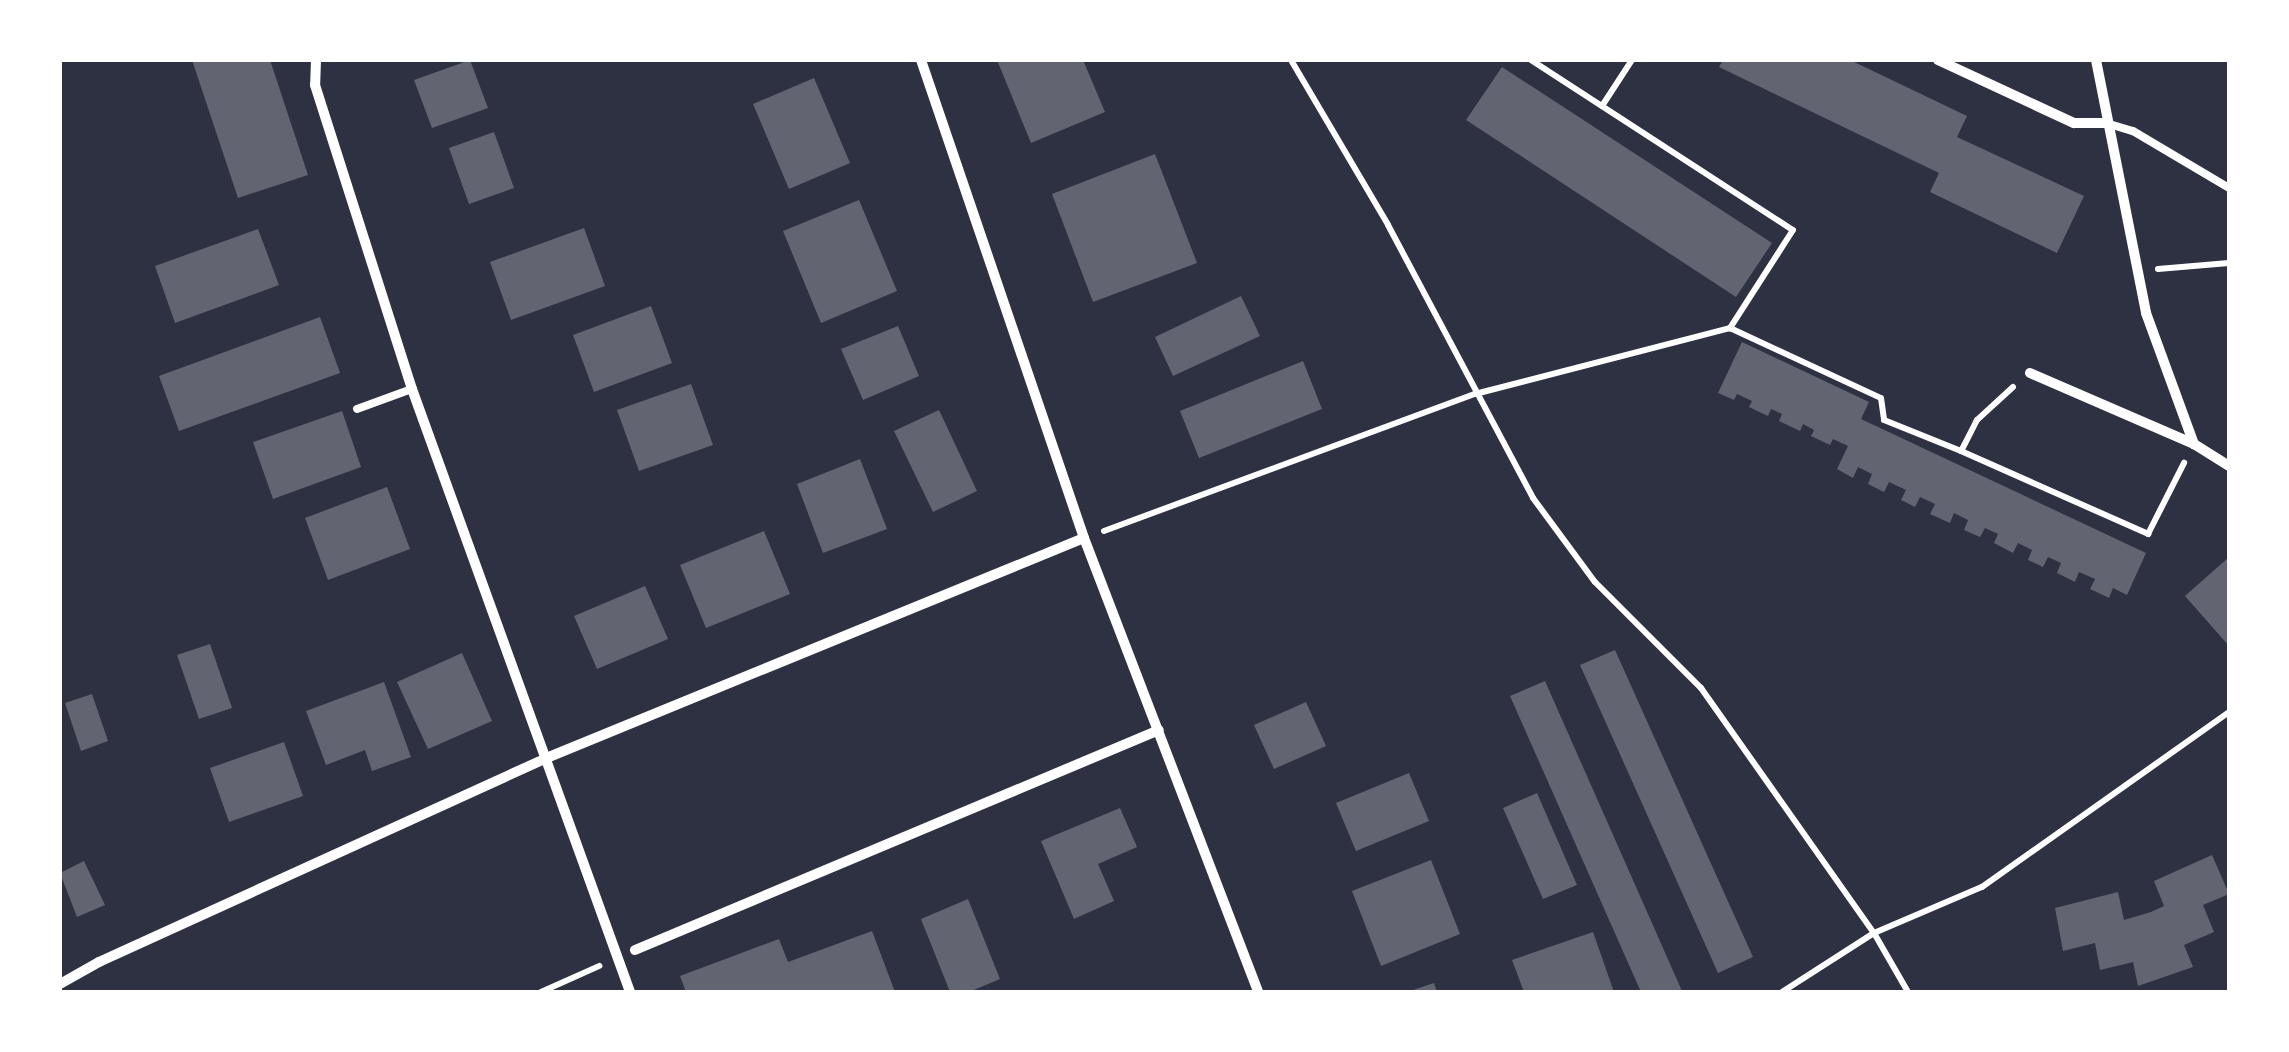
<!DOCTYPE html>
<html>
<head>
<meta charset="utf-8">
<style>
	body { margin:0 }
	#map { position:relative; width:2289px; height:1052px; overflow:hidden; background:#2d3142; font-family:Ubuntu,sans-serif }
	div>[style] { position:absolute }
	.building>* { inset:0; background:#626471 }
	.path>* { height:6px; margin:-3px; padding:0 3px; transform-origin:3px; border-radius:3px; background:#fff }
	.service>* { height:8px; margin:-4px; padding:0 4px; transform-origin:4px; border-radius:4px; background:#fff }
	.minor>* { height:10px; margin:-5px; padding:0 5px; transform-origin:5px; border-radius:5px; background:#fff }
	span { translate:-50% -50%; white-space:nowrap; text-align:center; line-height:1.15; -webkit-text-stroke:8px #fff; paint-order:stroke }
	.frame { position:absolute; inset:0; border:62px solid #fff; pointer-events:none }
</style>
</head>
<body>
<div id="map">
	<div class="building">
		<div style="clip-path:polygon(192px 60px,270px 60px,308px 175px,238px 198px)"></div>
		<div style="clip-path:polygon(470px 60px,488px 108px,432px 128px,414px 80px)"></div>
		<div style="clip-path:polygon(997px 60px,1083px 60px,1105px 112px,1031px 143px)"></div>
		<div style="clip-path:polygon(1723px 60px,1850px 60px,1967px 116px,1957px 137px,2084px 196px,2057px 253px,1930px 192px,1939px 173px,1719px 67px)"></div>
		<div style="clip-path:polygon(1502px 67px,1772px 243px,1736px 297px,1466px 120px)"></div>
		<div style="clip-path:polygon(814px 78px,850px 163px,789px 189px,753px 104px)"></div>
		<div style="clip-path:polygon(494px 132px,514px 188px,469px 204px,449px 148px)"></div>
		<div style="clip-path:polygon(1155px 154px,1197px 263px,1093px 302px,1052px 194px)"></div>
		<div style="clip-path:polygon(859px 200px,897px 291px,821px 323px,783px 231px)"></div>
		<div style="clip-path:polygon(584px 228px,605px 286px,511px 320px,490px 262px)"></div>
		<div style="clip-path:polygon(258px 229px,279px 285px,175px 323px,155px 266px)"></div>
		<div style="clip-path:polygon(1241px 296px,1260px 336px,1173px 376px,1155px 337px)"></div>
		<div style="clip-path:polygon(651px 306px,672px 363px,594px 392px,573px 335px)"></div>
		<div style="clip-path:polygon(320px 317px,340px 373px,179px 431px,159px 376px)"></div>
		<div style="clip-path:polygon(898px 326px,919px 376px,863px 400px,841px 349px)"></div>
		<div style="clip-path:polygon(1742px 342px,1869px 402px,1861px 419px,2146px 553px,2127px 595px,2113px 588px,2109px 598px,2090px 589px,2095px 579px,2079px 572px,2075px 582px,2057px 573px,2061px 563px,2048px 557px,2043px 567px,2028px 560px,2032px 550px,2018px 543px,2013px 553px,1994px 543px,1998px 534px,1985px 528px,1980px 537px,1964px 530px,1968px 520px,1954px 513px,1950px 523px,1930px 514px,1935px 504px,1920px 497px,1915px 507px,1901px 500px,1906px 490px,1889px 482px,1884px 492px,1868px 484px,1872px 474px,1858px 467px,1853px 478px,1837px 469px,1848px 446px,1833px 439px,1830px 445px,1811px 436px,1814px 430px,1803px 424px,1800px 431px,1779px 421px,1782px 414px,1771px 409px,1768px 416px,1749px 407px,1752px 401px,1737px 394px,1734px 400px,1718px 393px)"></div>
		<div style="clip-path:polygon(1303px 361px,1322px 409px,1199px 458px,1180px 411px)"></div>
		<div style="clip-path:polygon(691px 384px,713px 445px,639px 471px,617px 410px)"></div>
		<div style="clip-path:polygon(939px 410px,977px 491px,933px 512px,894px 431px)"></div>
		<div style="clip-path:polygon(342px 411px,361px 467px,273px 499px,253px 442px)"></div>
		<div style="clip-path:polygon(860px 459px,887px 529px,823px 553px,797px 484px)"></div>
		<div style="clip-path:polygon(387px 487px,410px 549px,328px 580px,305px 518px)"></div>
		<div style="clip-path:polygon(764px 531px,790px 594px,706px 628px,680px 565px)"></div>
		<div style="clip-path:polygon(2229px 557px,2229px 646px,2185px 596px)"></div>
		<div style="clip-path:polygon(645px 586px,668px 639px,597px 669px,574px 616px)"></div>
		<div style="clip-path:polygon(210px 644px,232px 708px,199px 719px,177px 655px)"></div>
		<div style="clip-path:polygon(1615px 650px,1753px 957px,1718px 973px,1580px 665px)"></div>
		<div style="clip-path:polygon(462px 653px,492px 721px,428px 749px,397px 682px)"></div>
		<div style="clip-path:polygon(1545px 681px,1682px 991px,1641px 992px,1510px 696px)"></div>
		<div style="clip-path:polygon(384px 682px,411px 757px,372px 771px,365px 750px,326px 765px,306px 711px)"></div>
		<div style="clip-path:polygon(92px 694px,108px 741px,81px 751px,65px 703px)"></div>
		<div style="clip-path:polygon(1306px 702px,1326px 746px,1274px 769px,1254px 725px)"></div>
		<div style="clip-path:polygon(284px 742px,303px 796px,229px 822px,210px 768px)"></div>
		<div style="clip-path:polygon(1409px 773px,1429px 821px,1356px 851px,1336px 803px)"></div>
		<div style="clip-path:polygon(1537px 793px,1577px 885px,1543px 899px,1503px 808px)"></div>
		<div style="clip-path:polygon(1120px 808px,1137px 847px,1098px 864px,1114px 901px,1074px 919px,1041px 841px)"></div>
		<div style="clip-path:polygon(2212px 855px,2229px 894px,2203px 905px,2214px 932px,2184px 945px,2193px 967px,2138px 986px,2133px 962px,2100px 970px,2095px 943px,2063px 951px,2055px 908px,2118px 892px,2124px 920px,2151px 912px,2164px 906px,2154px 881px)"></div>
		<div style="clip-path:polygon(1431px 860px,1460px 934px,1381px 966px,1352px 891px)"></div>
		<div style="clip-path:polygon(84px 861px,105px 905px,77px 917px,60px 873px)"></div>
		<div style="clip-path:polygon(968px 899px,1000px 979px,969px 992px,950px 992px,921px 919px)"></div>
		<div style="clip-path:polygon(872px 931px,895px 992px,686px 992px,680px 976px,779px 939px,788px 962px)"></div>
		<div style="clip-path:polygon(1593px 932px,1614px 992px,1524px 992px,1512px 960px)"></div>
		<div style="clip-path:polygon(1434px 983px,1437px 992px,1410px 992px,1410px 991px)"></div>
	</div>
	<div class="path">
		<div style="left:1291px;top:60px;width:191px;rotate:59.5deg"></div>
		<div style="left:1388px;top:225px;width:309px;rotate:62deg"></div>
		<div style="left:1533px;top:498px;width:104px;rotate:53.6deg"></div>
		<div style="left:1595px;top:582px;width:150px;rotate:45deg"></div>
		<div style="left:1701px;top:688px;width:300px;rotate:54.8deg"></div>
		<div style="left:1874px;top:933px;width:68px;rotate:60deg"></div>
		<div style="left:1531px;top:60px;width:312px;rotate:33deg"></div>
		<div style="left:1793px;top:230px;width:117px;rotate:122.7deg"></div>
		<div style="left:1602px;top:106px;width:55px;rotate:-56.9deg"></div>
		<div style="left:2158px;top:269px;width:71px;rotate:-4.8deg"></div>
		<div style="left:2013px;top:387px;width:49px;rotate:137.5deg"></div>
		<div style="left:1977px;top:420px;width:35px;rotate:117deg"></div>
		<div style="left:1961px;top:451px;width:205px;rotate:23.9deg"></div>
		<div style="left:2148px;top:534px;width:80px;rotate:-63.1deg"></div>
		<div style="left:1104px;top:531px;width:395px;rotate:-20.3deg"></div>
		<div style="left:1475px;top:394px;width:263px;rotate:-14.5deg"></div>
		<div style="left:1730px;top:328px;width:166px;rotate:24.9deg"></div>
		<div style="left:1881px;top:398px;width:22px;rotate:82deg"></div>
		<div style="left:1884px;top:420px;width:83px;rotate:21.9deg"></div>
		<div style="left:541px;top:992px;width:64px;rotate:-24.1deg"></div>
		<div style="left:1782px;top:992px;width:109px;rotate:-32.7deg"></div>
		<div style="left:1874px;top:933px;width:117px;rotate:-23.1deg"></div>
		<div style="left:1982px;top:887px;width:303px;rotate:-35.3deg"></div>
	</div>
	<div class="service">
		<div style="left:2106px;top:123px;width:28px;rotate:17deg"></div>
		<div style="left:2133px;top:131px;width:112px;rotate:30.7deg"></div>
		<div style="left:357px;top:409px;width:59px;rotate:-20deg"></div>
	</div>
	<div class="minor">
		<div style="left:316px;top:60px;width:25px;rotate:92deg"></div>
		<div style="left:315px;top:85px;width:319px;rotate:72.3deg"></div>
		<div style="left:412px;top:389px;width:641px;rotate:70.12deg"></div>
		<div style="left:921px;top:60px;width:505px;rotate:71.17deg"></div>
		<div style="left:1084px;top:538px;width:486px;rotate:69deg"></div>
		<div style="left:1938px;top:60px;width:150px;rotate:24.9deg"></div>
		<div style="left:2074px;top:123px;width:32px"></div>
		<div style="left:2096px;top:60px;width:258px;rotate:78.8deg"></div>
		<div style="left:2146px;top:313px;width:140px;rotate:69.9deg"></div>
		<div style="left:2194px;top:444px;width:41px;rotate:32.2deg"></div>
		<div style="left:2030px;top:373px;width:179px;rotate:23.4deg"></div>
		<div style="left:635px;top:950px;width:568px;rotate:-22.77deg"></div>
		<div style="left:60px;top:984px;width:45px;rotate:-29.4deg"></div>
		<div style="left:99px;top:962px;width:489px;rotate:-24.5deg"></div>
		<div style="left:544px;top:759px;width:583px;rotate:-22.26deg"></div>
	</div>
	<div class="frame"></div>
</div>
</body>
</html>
